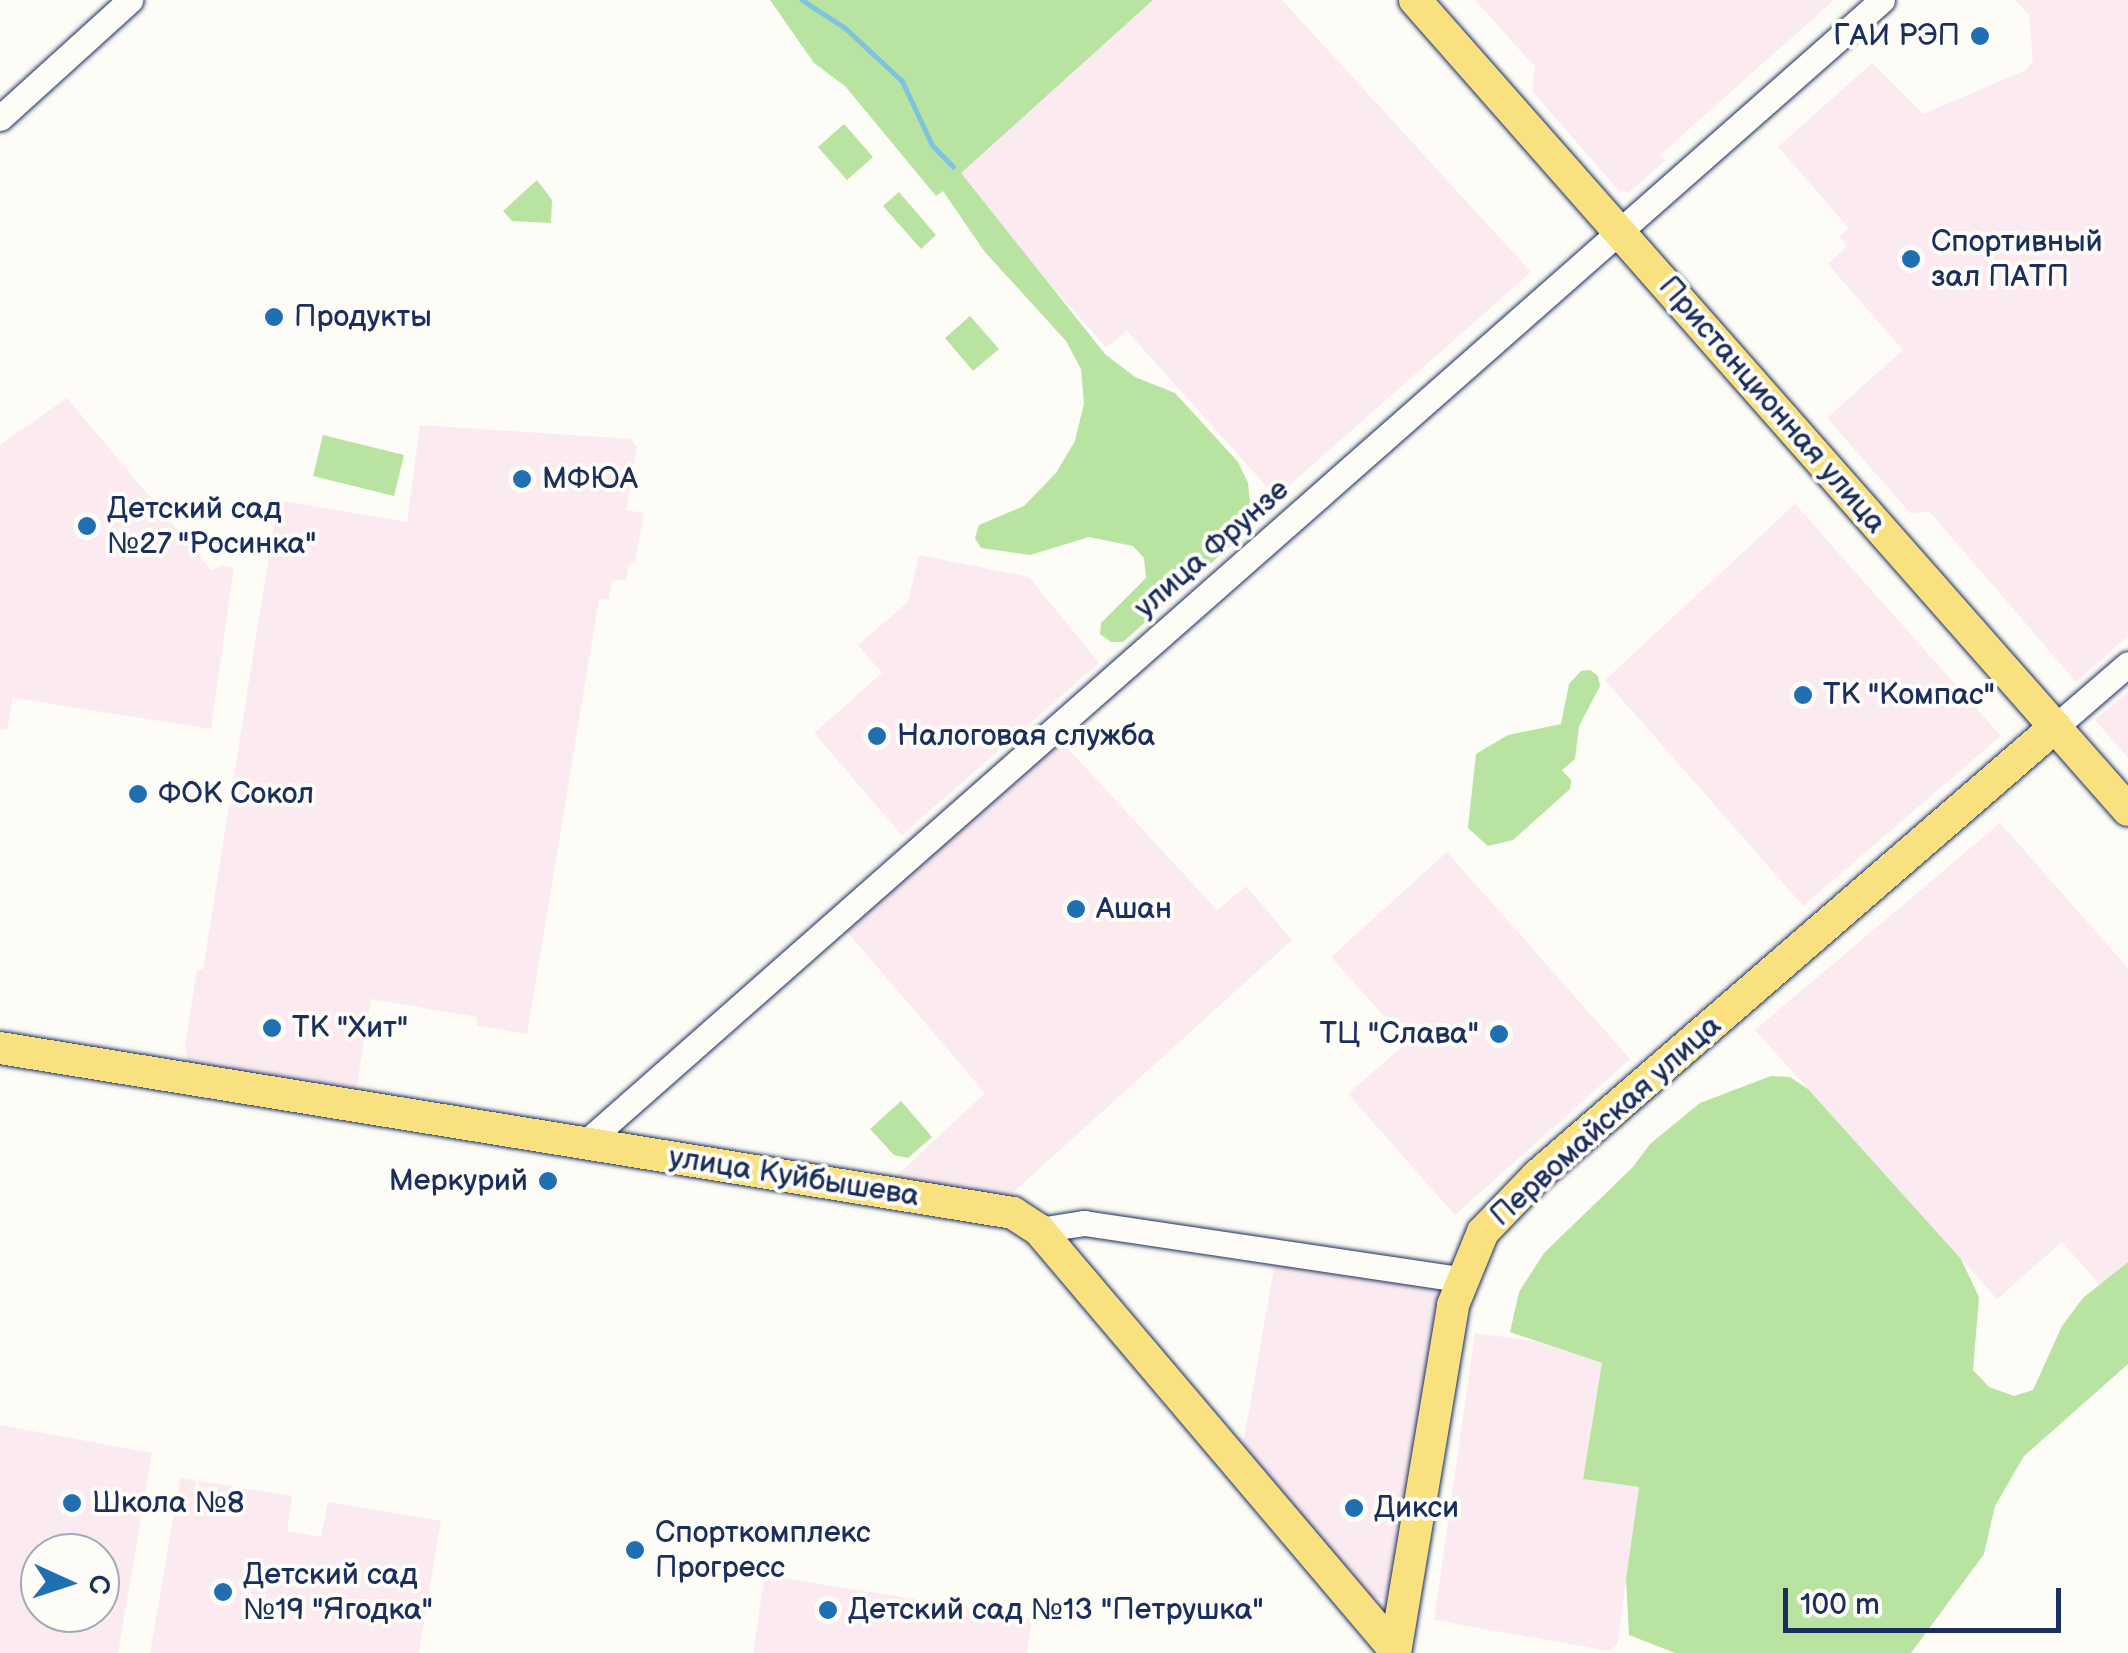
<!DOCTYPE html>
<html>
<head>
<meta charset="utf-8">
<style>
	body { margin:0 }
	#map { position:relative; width:2128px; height:1653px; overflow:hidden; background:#fdfcf7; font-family:"Balsamiq Sans",sans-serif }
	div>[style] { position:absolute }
	.built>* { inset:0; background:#fbebf1 }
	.green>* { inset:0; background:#b8e3a0 }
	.stream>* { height:5px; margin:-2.5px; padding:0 2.5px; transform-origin:2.5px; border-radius:2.5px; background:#7dc5de }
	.roads { filter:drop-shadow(0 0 2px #1b2f5e) drop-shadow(0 0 2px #1b2f5e) }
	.minor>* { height:25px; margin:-12.5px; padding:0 12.5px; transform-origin:12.5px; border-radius:12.5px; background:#fdfcf7 }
	.major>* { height:32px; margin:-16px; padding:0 16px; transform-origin:16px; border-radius:16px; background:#fae180 }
	.dots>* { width:28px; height:28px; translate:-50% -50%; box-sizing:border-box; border:5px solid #fdfcf7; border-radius:50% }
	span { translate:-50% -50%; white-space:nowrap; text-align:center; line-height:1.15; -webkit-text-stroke:8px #fdfcf7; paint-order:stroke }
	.poi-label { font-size:30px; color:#1b2f5e }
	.right { translate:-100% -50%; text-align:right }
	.left { translate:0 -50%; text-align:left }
	.street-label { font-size:30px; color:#1b2f5e }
	.north { position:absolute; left:20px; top:1533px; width:100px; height:100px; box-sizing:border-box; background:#fdfcf7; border:2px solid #a3aaba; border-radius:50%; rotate:93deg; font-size:28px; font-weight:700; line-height:40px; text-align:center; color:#1b2f5e }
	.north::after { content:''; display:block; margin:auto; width:35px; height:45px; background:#1f6fb2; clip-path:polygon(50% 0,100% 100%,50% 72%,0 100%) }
	.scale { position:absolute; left:1783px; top:1588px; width:278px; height:45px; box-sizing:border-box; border:5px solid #1b2f5e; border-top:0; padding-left:12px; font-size:30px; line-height:35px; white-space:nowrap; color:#1b2f5e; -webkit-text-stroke:8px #fdfcf7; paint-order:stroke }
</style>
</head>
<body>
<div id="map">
	<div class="built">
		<div style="clip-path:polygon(1153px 0,1282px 0,1531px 272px,1276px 497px,1127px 331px,1106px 347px,955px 178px)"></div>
		<div style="clip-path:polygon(1475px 0,1834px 0,1660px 155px,1665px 161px,1629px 192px,1619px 191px,1532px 91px,1535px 67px)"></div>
		<div style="clip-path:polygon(2015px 0,2128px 0,2128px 636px,2076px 682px,1930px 512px,1910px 513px,1827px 418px,1903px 350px,1828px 264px,1847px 246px,1839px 237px,1849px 228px,1778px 147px,1872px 63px,1923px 114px,2026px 70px,2033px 60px,2029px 15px)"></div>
		<div style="clip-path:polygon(67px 398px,211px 570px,222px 565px,234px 567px,211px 729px,13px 698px,7px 730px,0 729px,0 445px)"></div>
		<div style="clip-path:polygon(420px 425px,631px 439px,637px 447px,626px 510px,644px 513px,635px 563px,629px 563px,626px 581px,613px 579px,609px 600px,599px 599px,527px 1034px,477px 1026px,477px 1017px,371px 999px,355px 1096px,188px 1063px,185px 1045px,197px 969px,203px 969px,278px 500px,407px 522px)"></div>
		<div style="clip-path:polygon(1795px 504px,2001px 736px,1803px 906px,1605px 680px)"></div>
		<div style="clip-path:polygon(919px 555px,1029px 577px,1099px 663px,902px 835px,814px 733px,882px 673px,858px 645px,908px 602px)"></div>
		<div style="clip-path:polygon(2128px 692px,2128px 758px,2095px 720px)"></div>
		<div style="clip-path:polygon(1060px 740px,1217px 910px,1246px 886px,1292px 940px,1007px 1198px,893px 1179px,985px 1093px,843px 927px)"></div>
		<div style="clip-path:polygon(2000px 823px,2128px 968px,2128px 1287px,2113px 1300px,2062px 1242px,1997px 1299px,1755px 1030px)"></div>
		<div style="clip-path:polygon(1447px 852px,1630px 1059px,1455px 1215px,1348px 1094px,1407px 1042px,1331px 957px)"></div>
		<div style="clip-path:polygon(1275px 1263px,1442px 1290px,1392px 1592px,1387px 1599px,1368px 1597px,1242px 1450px)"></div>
		<div style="clip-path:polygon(1475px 1333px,1534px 1341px,1602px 1363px,1583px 1479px,1639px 1487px,1617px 1645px,1609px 1651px,1434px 1620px)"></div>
		<div style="clip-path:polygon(evenodd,0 1425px,152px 1453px,118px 1653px,0 1653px,0 1425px,100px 1553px,100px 1613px,40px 1613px,40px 1553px,100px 1553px)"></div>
		<div style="clip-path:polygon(180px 1478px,292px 1496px,287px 1531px,321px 1537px,328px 1502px,441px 1521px,419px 1653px,150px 1653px)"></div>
		<div style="clip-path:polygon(765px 1575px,1032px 1618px,1027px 1653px,753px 1653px)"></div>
	</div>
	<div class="green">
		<div style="clip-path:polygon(770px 0,1153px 0,961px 173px,1105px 354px,1135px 377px,1175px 393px,1238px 462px,1248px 483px,1251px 511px,1238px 539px,1123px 642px,1111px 642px,1100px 634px,1101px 623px,1146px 578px,1144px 558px,1133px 546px,1089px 537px,1030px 555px,981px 548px,975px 538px,979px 525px,1024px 506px,1056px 473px,1075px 441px,1084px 403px,1081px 369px,1066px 341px,984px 251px,943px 191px,936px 196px,845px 86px,814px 63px)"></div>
		<div style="clip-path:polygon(844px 124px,873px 157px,847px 180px,818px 147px)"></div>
		<div style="clip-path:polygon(537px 180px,552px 200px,551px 223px,512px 221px,503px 211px)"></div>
		<div style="clip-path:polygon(899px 192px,936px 235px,921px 249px,883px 206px)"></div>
		<div style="clip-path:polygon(970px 316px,999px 349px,973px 371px,945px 338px)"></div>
		<div style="clip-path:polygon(323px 435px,404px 455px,394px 496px,313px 476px)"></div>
		<div style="clip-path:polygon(1590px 670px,1598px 676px,1600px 686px,1579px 726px,1575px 759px,1562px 770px,1571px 780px,1570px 789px,1513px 840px,1488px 846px,1468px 828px,1476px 754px,1508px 735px,1561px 724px,1569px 684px,1581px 671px)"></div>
		<div style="clip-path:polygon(1771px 1076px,1790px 1077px,1808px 1089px,1961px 1259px,1979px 1297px,1973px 1370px,1989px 1387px,2014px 1396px,2033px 1390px,2062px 1326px,2083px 1298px,2128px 1262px,2128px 1364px,2024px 1456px,1995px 1506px,1984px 1554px,1911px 1653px,1675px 1653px,1629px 1635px,1626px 1579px,1639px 1487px,1583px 1479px,1602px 1363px,1510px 1332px,1519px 1292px,1544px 1253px,1633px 1167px,1650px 1144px,1700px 1103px)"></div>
		<div style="clip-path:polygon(901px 1101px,932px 1137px,908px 1158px,894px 1155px,870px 1129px)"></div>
	</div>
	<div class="stream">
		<div style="left:802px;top:0;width:51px;rotate:33.1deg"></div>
		<div style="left:845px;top:28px;width:78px;rotate:42.9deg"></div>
		<div style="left:902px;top:81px;width:71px;rotate:64.9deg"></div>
		<div style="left:932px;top:145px;width:30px;rotate:46deg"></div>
	</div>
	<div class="roads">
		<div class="minor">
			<div style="left:0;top:118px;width:176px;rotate:-42.2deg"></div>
			<div style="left:2055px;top:727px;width:96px;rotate:-40.8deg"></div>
			<div style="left:584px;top:1144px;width:1730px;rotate:-41.39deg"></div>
			<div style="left:1039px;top:1230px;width:46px;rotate:-8.8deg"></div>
			<div style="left:1084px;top:1223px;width:380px;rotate:8.5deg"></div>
		</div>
		<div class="major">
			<div style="left:1415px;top:0;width:1079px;rotate:48.64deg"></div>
			<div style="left:0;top:1048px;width:1026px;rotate:9.25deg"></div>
			<div style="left:1013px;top:1213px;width:31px;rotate:33deg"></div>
			<div style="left:1039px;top:1230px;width:551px;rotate:49.71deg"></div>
			<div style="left:1395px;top:1653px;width:353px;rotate:-80.5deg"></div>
			<div style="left:1453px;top:1305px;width:79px;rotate:-67.7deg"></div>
			<div style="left:1483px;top:1232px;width:78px;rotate:-46deg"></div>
			<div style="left:1537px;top:1176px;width:686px;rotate:-40.92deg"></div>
		</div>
	</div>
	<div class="dots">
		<div style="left:1980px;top:36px;background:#1f6fb2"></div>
		<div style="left:1911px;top:259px;background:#1f6fb2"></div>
		<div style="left:274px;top:317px;background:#1f6fb2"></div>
		<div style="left:522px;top:479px;background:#1f6fb2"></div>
		<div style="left:87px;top:526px;background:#1f6fb2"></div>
		<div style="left:1803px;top:695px;background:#1f6fb2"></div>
		<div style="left:877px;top:736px;background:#1f6fb2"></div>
		<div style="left:138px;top:794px;background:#1f6fb2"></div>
		<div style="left:1076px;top:909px;background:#1f6fb2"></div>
		<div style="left:272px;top:1028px;background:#1f6fb2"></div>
		<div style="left:1499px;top:1034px;background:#1f6fb2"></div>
		<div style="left:548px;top:1181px;background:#1f6fb2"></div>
		<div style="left:72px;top:1503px;background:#1f6fb2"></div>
		<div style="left:1354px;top:1508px;background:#1f6fb2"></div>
		<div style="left:635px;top:1550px;background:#1f6fb2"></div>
		<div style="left:223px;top:1592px;background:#1f6fb2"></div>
		<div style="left:828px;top:1610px;background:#1f6fb2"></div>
	</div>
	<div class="poi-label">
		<span class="right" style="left:1960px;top:36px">ГАИ РЭП</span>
		<span class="left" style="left:1931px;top:259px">Спортивный<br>зал ПАТП</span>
		<span class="left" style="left:294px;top:317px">Продукты</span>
		<span class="left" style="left:542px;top:479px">МФЮА</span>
		<span class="left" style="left:107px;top:526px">Детский сад<br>№27 "Росинка"</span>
		<span class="left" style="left:1823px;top:695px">ТК "Компас"</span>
		<span class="left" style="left:897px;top:736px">Налоговая служба</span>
		<span class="left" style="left:158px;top:794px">ФОК Сокол</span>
		<span class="left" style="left:1096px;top:909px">Ашан</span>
		<span class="left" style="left:292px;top:1028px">ТК "Хит"</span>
		<span class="right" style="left:1479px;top:1034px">ТЦ "Слава"</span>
		<span class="right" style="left:528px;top:1181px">Меркурий</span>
		<span class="left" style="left:92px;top:1503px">Школа №8</span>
		<span class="left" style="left:1374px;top:1508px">Дикси</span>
		<span class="left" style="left:655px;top:1550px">Спорткомплекс<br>Прогресс</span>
		<span class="left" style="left:243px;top:1592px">Детский сад<br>№19 "Ягодка"</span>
		<span class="left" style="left:848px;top:1610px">Детский сад №13 "Петрушка"</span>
	</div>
	<div class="street-label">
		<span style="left:1772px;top:405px;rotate:49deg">Пристанционная улица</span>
		<span style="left:1212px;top:549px;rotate:-41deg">улица Фрунзе</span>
		<span style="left:1606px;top:1121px;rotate:-42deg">Первомайская улица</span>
		<span style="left:794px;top:1177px;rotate:9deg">улица Куйбышева</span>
	</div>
	<div class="north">С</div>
	<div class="scale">100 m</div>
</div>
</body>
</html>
